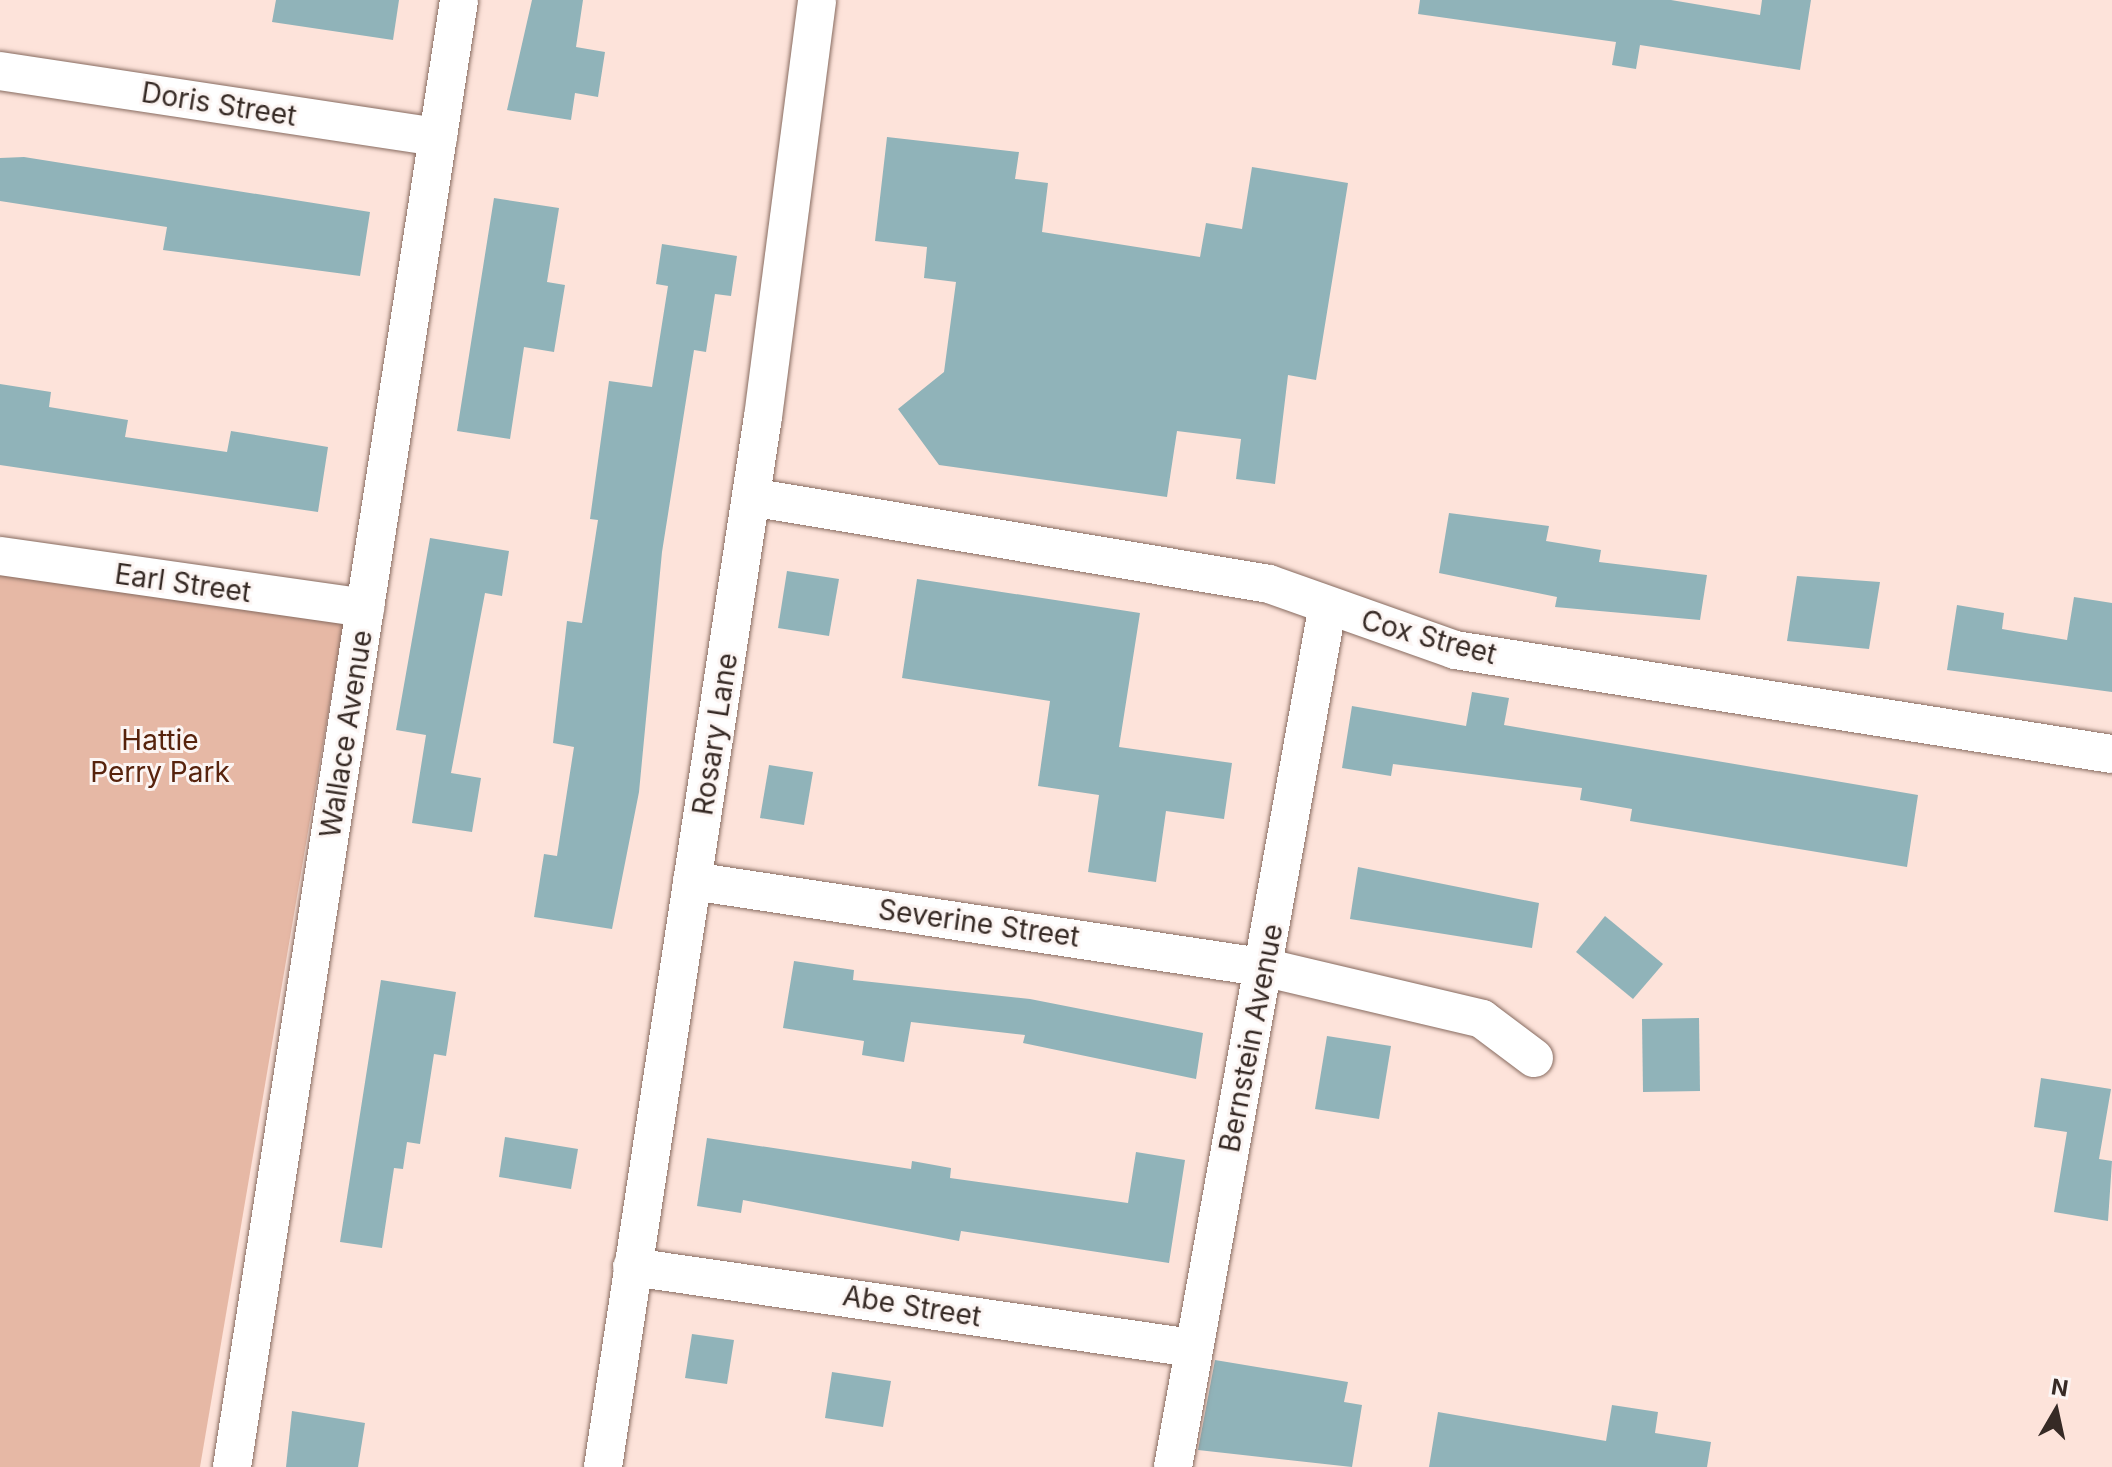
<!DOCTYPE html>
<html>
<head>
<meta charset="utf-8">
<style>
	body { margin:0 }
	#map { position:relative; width:2112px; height:1467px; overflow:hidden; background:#fde3da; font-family:Inter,sans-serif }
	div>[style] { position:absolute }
	.green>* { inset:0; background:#e6b8a5 }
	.building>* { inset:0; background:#90b3b9 }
	.roads { filter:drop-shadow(0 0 2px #876b60) drop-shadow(0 0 2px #876b60) }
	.minor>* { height:38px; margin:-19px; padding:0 19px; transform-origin:19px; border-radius:19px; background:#fff }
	span { translate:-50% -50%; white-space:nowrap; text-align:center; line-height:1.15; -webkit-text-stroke:6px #fcf5f3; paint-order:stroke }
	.street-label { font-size:28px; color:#362a25 }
	.park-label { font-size:28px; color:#57230d }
	.north { position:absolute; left:2016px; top:1371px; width:80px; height:80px; -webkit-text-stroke:6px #fcf5f3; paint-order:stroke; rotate:9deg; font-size:22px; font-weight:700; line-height:32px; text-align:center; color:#362a25 }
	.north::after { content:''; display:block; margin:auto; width:28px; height:36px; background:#362a25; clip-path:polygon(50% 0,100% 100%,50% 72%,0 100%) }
</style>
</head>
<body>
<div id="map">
	<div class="green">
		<div style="clip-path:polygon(0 568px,344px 620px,200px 1467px,0 1467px)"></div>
	</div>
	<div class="building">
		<div style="clip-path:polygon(276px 0,399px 0,393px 40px,272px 22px)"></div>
		<div style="clip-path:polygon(532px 0,583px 0,576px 47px,605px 52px,598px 97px,575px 93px,571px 120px,507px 110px)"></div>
		<div style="clip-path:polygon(1420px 0,1671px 0,1760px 15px,1762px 0,1811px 0,1800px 70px,1640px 45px,1636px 69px,1612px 65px,1616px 42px,1418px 14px)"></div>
		<div style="clip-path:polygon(887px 137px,1019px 152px,1015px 179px,1048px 183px,1042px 232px,1200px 257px,1206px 223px,1242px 229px,1252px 167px,1348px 183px,1316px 380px,1288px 375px,1275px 484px,1236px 479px,1241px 439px,1177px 431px,1167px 497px,939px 465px,898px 409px,944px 372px,956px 282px,924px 278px,927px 247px,875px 241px)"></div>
		<div style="clip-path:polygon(24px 157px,370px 212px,360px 276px,163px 250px,167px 227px,0 201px,0 158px)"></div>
		<div style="clip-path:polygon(494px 198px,559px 208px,547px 282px,565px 285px,554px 352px,524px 347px,510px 439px,457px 431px)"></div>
		<div style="clip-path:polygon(662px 244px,737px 256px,731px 296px,715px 294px,706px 352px,694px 350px,662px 552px,639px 792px,612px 929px,534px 917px,544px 854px,557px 856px,574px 747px,553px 743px,567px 621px,582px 623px,598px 520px,590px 519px,609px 381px,652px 387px,668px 286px,656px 284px)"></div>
		<div style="clip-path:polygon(0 384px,51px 392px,49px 407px,128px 420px,125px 437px,227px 452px,231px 431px,328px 447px,318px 512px,0 465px)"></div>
		<div style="clip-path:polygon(1449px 513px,1549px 526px,1546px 541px,1601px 550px,1599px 562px,1707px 575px,1700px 620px,1555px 607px,1557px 597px,1439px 573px)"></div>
		<div style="clip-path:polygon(430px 538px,509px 551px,502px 596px,485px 593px,451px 773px,481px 778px,472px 832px,412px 823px,426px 735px,396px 730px)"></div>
		<div style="clip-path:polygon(787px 571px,839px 579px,829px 636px,778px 628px)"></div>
		<div style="clip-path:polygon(1797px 576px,1880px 582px,1869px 649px,1787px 641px)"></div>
		<div style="clip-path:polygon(917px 579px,1140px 613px,1119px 747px,1232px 763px,1224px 819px,1166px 811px,1156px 882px,1088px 872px,1099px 795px,1038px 786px,1050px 701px,902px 678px)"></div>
		<div style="clip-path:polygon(2074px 597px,2112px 603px,2112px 692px,1947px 670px,1957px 605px,2004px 613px,2002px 629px,2067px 640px)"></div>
		<div style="clip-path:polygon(1472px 692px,1509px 698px,1504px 725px,1918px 795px,1907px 867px,1630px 821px,1632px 809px,1580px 800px,1582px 788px,1393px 764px,1391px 776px,1342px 768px,1352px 706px,1466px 726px)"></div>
		<div style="clip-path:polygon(769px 765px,813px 772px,804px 825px,760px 818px)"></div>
		<div style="clip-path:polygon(1358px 867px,1539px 903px,1532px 948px,1350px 919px)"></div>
		<div style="clip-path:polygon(1605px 916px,1663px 964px,1633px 999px,1576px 952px)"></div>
		<div style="clip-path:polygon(794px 961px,854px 970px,853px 980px,1030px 999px,1203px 1033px,1196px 1079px,1023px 1043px,1025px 1035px,911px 1022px,904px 1062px,862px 1055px,864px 1041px,783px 1028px)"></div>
		<div style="clip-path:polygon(381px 980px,456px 992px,446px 1056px,434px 1054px,420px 1144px,407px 1142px,403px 1169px,394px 1168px,382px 1248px,340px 1242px)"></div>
		<div style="clip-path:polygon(1699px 1018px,1700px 1091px,1643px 1092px,1642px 1019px)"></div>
		<div style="clip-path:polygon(1327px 1036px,1391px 1046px,1379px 1119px,1315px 1109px)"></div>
		<div style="clip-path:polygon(2041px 1078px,2111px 1089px,2099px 1159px,2112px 1161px,2108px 1221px,2054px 1212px,2067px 1132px,2034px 1127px)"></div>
		<div style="clip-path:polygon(505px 1137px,578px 1149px,571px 1189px,499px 1177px)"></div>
		<div style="clip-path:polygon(707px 1138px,911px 1169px,912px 1161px,951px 1168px,950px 1178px,1128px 1203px,1136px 1152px,1185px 1160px,1169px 1263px,961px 1231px,959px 1241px,743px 1200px,741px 1213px,697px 1206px)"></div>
		<div style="clip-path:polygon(692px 1334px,734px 1340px,727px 1384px,685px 1378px)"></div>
		<div style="clip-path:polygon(1215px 1360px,1348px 1382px,1344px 1402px,1362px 1405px,1352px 1467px,1198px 1450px)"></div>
		<div style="clip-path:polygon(832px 1372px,891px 1381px,883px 1427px,825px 1418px)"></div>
		<div style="clip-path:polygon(1612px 1405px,1658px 1412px,1655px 1433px,1711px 1442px,1707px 1467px,1429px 1467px,1438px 1412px,1606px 1441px)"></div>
		<div style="clip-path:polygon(292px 1411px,365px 1423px,358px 1467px,286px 1467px)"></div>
	</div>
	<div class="roads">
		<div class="minor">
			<div style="left:0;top:71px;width:443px;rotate:8.6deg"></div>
			<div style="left:751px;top:497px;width:525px;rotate:9.53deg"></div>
			<div style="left:1269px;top:584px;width:197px;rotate:19.5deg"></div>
			<div style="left:1455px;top:650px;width:665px;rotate:9deg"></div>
			<div style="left:0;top:556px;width:369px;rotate:8.1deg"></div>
			<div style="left:692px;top:881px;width:582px;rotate:8.6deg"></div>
			<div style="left:1267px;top:968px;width:221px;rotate:13.3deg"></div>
			<div style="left:1482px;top:1019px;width:65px;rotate:36.9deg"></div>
			<div style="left:632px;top:1267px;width:566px;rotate:8.23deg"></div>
			<div style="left:232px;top:1467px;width:1484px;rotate:-81.2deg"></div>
			<div style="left:603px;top:1467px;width:1062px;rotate:-81.34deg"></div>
			<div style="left:763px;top:417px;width:420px;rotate:-82.6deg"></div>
			<div style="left:1173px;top:1467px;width:872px;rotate:-79.82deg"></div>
		</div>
	</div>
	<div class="street-label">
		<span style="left:219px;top:104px;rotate:9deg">Doris Street</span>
		<span style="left:183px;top:583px;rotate:8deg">Earl Street</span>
		<span style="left:1429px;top:637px;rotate:15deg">Cox Street</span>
		<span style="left:346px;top:734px;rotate:-81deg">Wallace Avenue</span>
		<span style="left:715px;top:734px;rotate:-81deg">Rosary Lane</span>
		<span style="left:979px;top:923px;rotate:8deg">Severine Street</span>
		<span style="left:1251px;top:1038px;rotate:-79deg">Bernstein Avenue</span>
		<span style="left:912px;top:1306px;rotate:9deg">Abe Street</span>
	</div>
	<div class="park-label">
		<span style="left:160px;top:756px">Hattie<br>Perry Park</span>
	</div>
	<div class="north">N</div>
</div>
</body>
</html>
